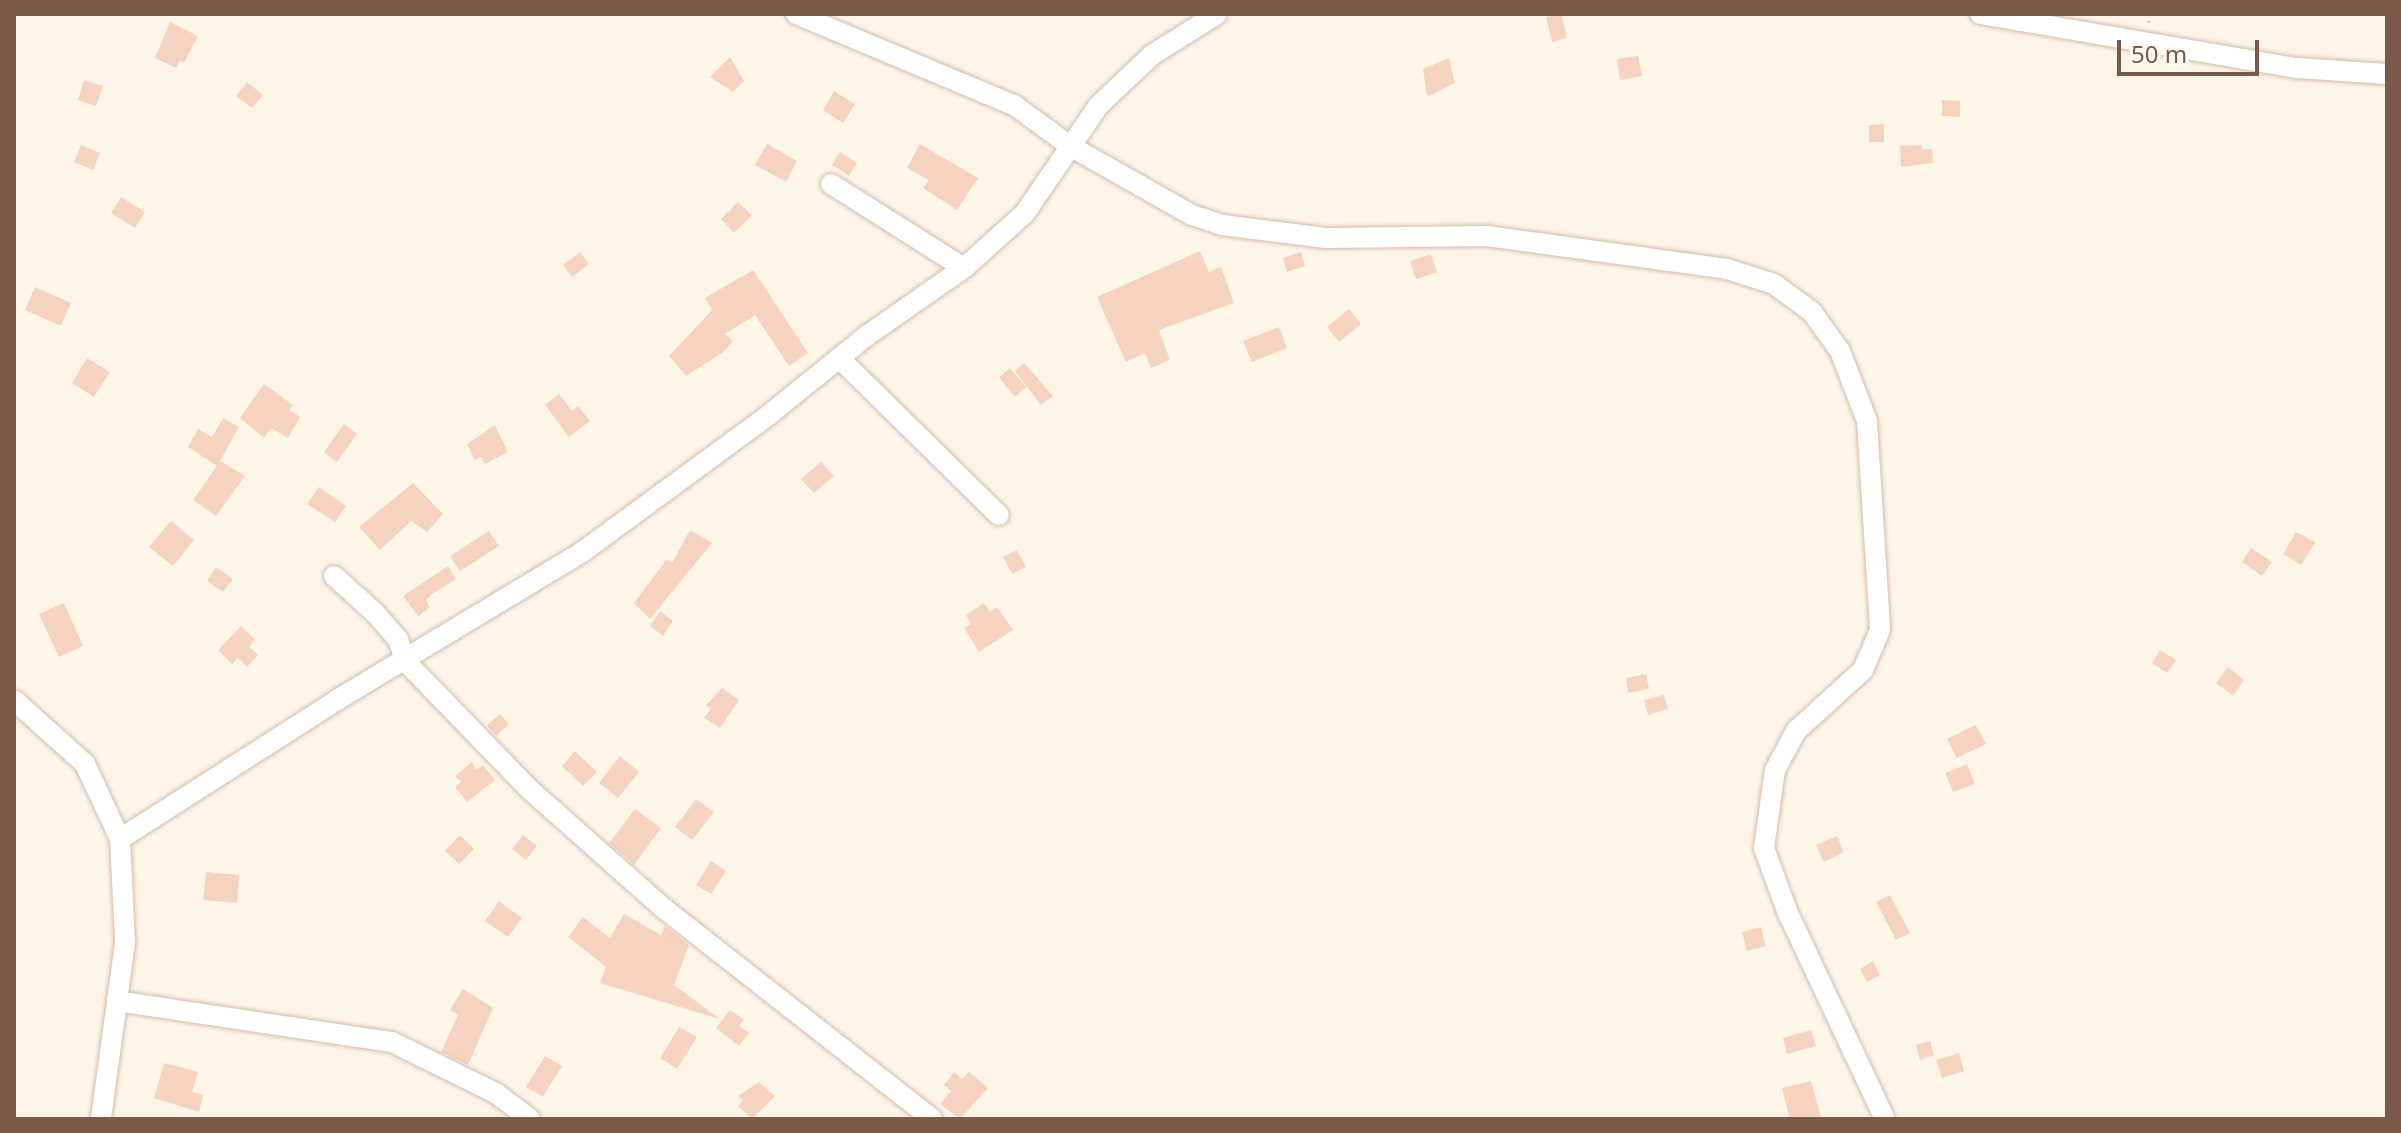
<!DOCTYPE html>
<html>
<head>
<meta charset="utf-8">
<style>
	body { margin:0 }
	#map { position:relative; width:2401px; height:1133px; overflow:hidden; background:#fef5e9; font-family:"Noto Sans",sans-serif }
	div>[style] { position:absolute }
	.building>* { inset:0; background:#f6d3be }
	.path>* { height:3px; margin-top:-1.5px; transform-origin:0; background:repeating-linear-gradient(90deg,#dbb6a0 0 2px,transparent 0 8px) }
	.roads { filter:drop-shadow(0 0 2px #d2bcad) drop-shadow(0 0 2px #d2bcad) }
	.minor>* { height:20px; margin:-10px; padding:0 10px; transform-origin:10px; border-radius:10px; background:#fff }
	span { translate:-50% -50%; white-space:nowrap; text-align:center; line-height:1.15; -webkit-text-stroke:7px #fff9f1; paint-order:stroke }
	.frame { position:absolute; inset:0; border:16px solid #7b5a4a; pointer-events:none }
	.scale { position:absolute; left:2117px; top:40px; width:142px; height:36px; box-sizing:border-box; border:4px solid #7b5a4a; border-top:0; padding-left:10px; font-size:24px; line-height:28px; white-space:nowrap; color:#7b5a4a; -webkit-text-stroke:6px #fff9f1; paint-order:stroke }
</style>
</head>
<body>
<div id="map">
	<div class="building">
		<div style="clip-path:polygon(1561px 14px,1567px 38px,1552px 42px,1546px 17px)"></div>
		<div style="clip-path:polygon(170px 22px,198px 36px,184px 63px,180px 60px,176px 68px,155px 58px)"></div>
		<div style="clip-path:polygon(1638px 56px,1642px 76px,1620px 80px,1617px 59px)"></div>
		<div style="clip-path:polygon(730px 57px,744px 81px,733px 92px,710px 77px)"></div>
		<div style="clip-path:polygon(1449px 58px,1455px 83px,1427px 97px,1423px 69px)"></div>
		<div style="clip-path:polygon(84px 80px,103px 86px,96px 106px,78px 100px)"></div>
		<div style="clip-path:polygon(247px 82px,263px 95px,252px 108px,236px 96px)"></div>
		<div style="clip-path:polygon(834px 91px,855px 104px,843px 123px,823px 110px)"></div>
		<div style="clip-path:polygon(1942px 100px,1960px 101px,1960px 117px,1942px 116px)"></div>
		<div style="clip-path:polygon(1884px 124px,1884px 142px,1869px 142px,1869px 125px)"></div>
		<div style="clip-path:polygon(767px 144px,797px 161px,786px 182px,755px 165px)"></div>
		<div style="clip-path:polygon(920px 144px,978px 178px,957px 210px,923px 188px,929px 180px,907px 168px)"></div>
		<div style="clip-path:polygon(81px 145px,100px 153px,93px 170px,74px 162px)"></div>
		<div style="clip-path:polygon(1922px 145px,1922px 149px,1932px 149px,1933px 163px,1901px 167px,1900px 146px)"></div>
		<div style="clip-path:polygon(840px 152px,857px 163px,849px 176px,832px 165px)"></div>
		<div style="clip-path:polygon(121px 197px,145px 212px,135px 228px,111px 213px)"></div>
		<div style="clip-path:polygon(738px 202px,752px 215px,734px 233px,721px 219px)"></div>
		<div style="clip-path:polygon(1200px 251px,1209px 272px,1221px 267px,1234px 303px,1159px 330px,1170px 360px,1151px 368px,1145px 353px,1126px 362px,1097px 297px)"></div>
		<div style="clip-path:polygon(580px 252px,589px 264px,572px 277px,563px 265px)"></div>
		<div style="clip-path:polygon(1301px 252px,1305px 266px,1287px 272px,1283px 258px)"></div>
		<div style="clip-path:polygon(1431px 254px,1437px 272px,1416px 279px,1410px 261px)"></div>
		<div style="clip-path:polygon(753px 270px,808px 353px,789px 366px,755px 315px,725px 334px,733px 341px,722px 353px,686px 376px,669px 356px,712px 310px,705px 298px)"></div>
		<div style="clip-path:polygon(35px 287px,71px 303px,61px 326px,25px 310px)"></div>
		<div style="clip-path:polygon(1349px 309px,1361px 324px,1339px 342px,1327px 327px)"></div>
		<div style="clip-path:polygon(1279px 327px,1287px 348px,1252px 362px,1243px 341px)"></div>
		<div style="clip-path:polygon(87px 358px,110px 372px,94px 397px,72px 383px)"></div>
		<div style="clip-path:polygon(1024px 363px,1053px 396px,1041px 405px,1015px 371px)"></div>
		<div style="clip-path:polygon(1010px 368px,1026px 387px,1015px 397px,999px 377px)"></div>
		<div style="clip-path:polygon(264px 384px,293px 405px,289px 410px,300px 417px,288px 438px,271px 428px,264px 438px,240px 418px)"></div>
		<div style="clip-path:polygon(559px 394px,572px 411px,578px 406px,590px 421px,569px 437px,545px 405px)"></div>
		<div style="clip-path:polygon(223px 418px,239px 427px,220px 461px,245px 476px,216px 516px,193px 500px,217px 466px,188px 447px,198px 429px,212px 437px)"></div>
		<div style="clip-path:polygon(344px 424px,357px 434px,337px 462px,324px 452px)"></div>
		<div style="clip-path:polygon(495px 425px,508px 452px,485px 464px,481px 457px,475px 460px,467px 444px)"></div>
		<div style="clip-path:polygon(821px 462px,834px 476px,814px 493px,801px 479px)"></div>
		<div style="clip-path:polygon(413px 483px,443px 514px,427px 532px,411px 521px,380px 550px,359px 527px)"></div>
		<div style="clip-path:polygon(319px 487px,346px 506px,335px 522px,307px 504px)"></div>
		<div style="clip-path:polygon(171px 521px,194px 540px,173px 566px,149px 547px)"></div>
		<div style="clip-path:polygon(690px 530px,712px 543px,650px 619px,634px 603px,667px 559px,672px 563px)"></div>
		<div style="clip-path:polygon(489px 531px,499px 546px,460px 571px,450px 556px)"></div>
		<div style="clip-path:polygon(2296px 532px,2315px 542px,2301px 565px,2283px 554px)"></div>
		<div style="clip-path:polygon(2251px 548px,2272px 562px,2262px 576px,2242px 562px)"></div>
		<div style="clip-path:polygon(1017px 550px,1026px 567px,1012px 574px,1003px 557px)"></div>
		<div style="clip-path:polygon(448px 566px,456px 579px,432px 594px,426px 600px,430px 607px,418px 616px,403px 596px)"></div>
		<div style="clip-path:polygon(216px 567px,233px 579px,223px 592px,207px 581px)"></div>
		<div style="clip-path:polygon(64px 603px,83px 646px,59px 657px,39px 614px)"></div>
		<div style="clip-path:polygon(984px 603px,990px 612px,997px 607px,1013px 630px,979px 652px,964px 628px,971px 624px,966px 615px)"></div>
		<div style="clip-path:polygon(660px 611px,673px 621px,663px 636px,650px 626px)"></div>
		<div style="clip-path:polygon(241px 626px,255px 640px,249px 647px,258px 655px,247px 667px,238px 658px,232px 664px,218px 650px)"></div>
		<div style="clip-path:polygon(2160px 650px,2176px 660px,2167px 673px,2152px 663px)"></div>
		<div style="clip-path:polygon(2228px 667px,2244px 680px,2233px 696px,2216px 683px)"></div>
		<div style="clip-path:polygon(1646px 674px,1649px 689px,1628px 693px,1626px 678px)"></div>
		<div style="clip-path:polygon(722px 688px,739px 700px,720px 728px,704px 718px,711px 708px,706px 705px)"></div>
		<div style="clip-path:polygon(1664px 695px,1668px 709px,1648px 715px,1644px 700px)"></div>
		<div style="clip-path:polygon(500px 714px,509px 724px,496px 736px,487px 725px)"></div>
		<div style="clip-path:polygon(1976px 725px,1986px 744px,1957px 758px,1947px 739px)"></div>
		<div style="clip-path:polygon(575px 751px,597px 772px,583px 786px,562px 766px)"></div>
		<div style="clip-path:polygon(620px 756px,639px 772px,618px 798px,599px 783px)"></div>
		<div style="clip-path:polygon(472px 762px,476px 770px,483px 765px,495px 780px,467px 802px,455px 787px,461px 782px,455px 776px)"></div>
		<div style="clip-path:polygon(1967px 764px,1975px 784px,1953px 792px,1945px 773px)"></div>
		<div style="clip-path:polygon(696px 799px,714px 812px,692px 840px,675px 827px)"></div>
		<div style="clip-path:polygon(635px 809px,661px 828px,634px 865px,609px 843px)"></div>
		<div style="clip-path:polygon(460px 835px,474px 849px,459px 864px,445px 851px)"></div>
		<div style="clip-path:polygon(523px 835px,537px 846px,526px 860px,512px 849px)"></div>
		<div style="clip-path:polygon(1837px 836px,1844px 852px,1824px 862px,1816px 845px)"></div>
		<div style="clip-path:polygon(711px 861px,726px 871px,711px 894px,696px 885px)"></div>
		<div style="clip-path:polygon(206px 872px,239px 875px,237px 903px,203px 900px)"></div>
		<div style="clip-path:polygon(1890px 895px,1910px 933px,1896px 940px,1876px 902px)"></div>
		<div style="clip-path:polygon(499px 901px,522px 918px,508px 937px,485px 921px)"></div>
		<div style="clip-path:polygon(624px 914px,661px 935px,665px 926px,689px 945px,674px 985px,720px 1019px,600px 983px,606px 967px,568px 937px,583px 917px,610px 938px)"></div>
		<div style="clip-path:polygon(1761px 927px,1766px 946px,1747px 951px,1742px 932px)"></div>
		<div style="clip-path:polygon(1873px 961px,1880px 975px,1867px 982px,1860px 969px)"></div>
		<div style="clip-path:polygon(463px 989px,493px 1008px,468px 1065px,441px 1052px,458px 1015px,450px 1010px)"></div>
		<div style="clip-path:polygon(730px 1010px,744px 1020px,739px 1026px,749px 1033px,739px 1046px,716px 1028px)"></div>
		<div style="clip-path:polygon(679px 1027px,697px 1037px,677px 1069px,660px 1058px)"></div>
		<div style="clip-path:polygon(1811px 1030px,1816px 1046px,1787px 1054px,1783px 1038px)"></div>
		<div style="clip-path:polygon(1930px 1041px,1934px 1055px,1920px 1060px,1916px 1045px)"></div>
		<div style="clip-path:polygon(1959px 1053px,1964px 1071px,1942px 1078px,1936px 1060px)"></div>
		<div style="clip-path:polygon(545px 1056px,562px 1066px,543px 1097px,526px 1087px)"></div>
		<div style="clip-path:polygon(164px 1063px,198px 1072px,192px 1092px,203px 1095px,199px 1112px,154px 1098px)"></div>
		<div style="clip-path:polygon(954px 1072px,962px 1079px,969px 1072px,988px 1088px,960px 1119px,940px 1104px,951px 1091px,944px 1085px)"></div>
		<div style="clip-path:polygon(1811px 1081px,1821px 1117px,1790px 1119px,1782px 1088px)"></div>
		<div style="clip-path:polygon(759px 1082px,775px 1096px,752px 1119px,738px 1106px,743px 1100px,738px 1096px)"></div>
	</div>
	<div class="path">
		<div style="left:2149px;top:22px;width:8px;rotate:-90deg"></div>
	</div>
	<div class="roads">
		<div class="minor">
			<div style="left:796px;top:14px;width:236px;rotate:22.7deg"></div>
			<div style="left:1014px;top:105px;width:69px;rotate:36.2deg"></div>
			<div style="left:1070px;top:146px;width:140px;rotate:29.5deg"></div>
			<div style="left:1192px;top:215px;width:32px;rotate:18deg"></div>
			<div style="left:1222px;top:225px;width:105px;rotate:7.1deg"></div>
			<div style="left:1326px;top:238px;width:161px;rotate:-0.7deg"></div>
			<div style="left:1487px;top:236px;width:242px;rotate:7.8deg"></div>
			<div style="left:1727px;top:269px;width:49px;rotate:17.7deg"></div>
			<div style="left:1774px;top:284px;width:47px;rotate:36.4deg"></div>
			<div style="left:1812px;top:312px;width:48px;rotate:54.3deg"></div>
			<div style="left:1840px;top:351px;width:75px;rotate:68.9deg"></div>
			<div style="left:1867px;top:421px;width:209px;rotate:86.4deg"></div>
			<div style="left:1880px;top:630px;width:43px;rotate:113deg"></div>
			<div style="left:1863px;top:670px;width:91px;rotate:137.7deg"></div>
			<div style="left:1796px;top:731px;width:44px;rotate:118.3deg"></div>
			<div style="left:1775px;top:770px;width:79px;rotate:98deg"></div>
			<div style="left:1764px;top:848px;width:67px;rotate:69.9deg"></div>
			<div style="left:1787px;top:911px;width:230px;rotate:64.8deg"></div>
			<div style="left:1980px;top:14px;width:322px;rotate:9.7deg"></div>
			<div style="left:2297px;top:68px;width:90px;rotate:3.8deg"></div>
			<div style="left:831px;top:184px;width:157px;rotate:32.3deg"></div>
			<div style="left:839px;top:358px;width:224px;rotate:44.5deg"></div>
			<div style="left:334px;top:576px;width:55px;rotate:42.1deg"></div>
			<div style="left:375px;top:613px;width:35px;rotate:49deg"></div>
			<div style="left:398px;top:639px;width:24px;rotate:71deg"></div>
			<div style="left:406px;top:662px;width:175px;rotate:45.9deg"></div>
			<div style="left:528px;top:788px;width:179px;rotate:41.6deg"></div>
			<div style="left:662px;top:907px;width:343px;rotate:38.1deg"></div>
			<div style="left:14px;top:700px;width:96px;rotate:42deg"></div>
			<div style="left:85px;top:764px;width:83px;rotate:65deg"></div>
			<div style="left:120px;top:839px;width:104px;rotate:87.2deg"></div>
			<div style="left:125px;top:943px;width:178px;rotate:97.8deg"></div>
			<div style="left:120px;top:839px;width:258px;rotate:-32.6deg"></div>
			<div style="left:337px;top:700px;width:285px;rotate:-31.1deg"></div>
			<div style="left:581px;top:553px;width:235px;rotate:-36.3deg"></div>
			<div style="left:770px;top:414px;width:122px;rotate:-39deg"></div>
			<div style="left:865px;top:337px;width:121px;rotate:-34.9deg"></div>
			<div style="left:964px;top:268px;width:82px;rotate:-42deg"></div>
			<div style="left:1025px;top:213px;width:131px;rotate:-55.6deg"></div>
			<div style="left:1099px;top:105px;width:73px;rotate:-43.3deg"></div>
			<div style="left:1152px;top:55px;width:77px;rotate:-32.2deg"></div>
			<div style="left:117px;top:1001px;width:278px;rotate:8.5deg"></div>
			<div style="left:392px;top:1042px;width:117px;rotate:26.3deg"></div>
			<div style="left:497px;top:1094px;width:41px;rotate:37.1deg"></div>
		</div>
	</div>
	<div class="frame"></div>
	<div class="scale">50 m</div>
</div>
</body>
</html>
